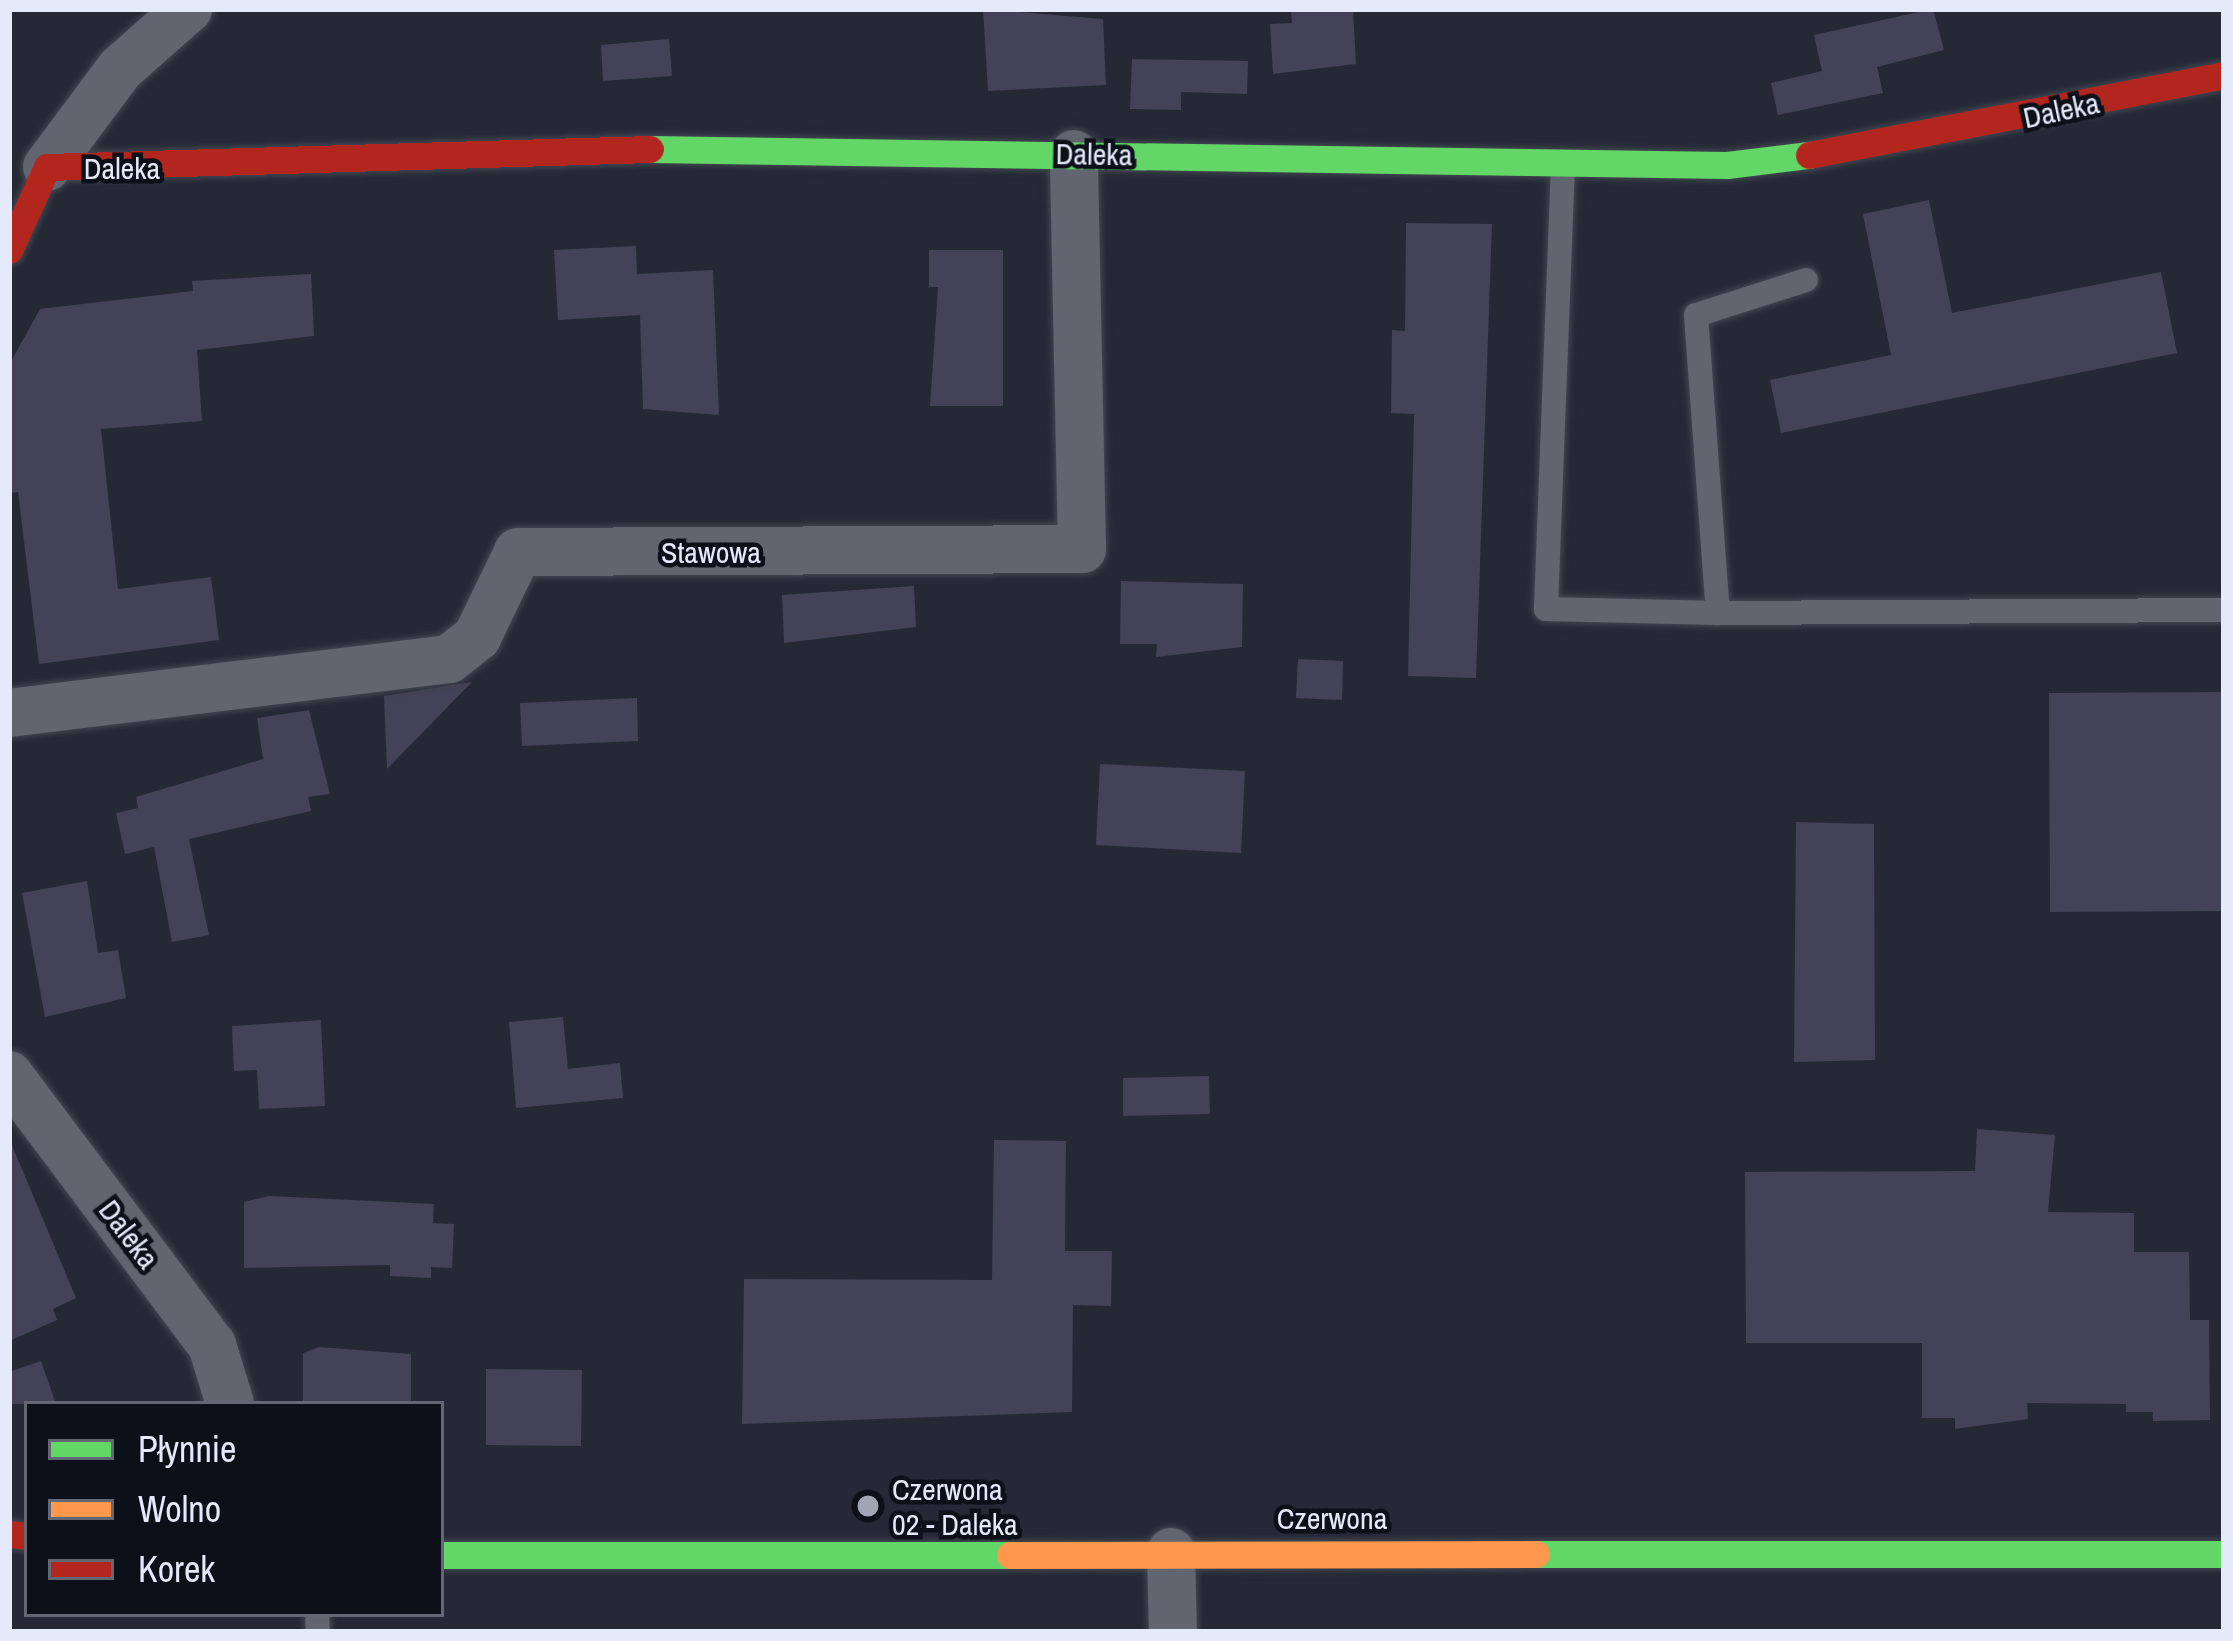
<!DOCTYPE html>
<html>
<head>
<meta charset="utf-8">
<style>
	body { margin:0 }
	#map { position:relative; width:2233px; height:1641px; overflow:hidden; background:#242935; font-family:"Archivo Narrow",sans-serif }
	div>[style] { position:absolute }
	.building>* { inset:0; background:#434257 }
	.roads { filter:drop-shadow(0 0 3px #424650) drop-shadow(0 0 3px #424650) }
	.lane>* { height:24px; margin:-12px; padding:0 12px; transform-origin:12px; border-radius:12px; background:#61656f }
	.street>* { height:48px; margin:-24px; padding:0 24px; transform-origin:24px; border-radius:24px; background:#61656f }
	.fast>* { height:27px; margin:-13.5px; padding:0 13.5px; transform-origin:13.5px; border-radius:13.5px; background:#63d668 }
	.slow>* { height:27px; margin:-13.5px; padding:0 13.5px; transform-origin:13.5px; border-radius:13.5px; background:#ff974d }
	.jam>* { height:27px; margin:-13.5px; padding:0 13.5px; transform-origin:13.5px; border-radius:13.5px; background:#b3261e }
	.dots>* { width:33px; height:33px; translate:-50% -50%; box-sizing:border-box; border:6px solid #0c1019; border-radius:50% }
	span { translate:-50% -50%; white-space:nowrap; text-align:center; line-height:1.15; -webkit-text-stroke:9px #0c1019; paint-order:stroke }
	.street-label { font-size:30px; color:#e4eaf9 }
	.poi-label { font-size:30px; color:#e4eaf9 }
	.left { translate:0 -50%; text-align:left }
	.frame { position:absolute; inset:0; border:12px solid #e4eaf9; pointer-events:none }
	.legend { position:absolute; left:24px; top:1401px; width:420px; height:216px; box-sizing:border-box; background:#0c1019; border:3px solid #626773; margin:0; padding:15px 21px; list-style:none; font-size:36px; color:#e4eaf9 }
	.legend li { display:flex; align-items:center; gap:24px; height:60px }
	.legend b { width:60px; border:3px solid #626773 }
</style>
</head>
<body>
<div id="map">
	<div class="building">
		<div style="clip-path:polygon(983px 9px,1103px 19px,1106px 85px,988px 91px)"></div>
		<div style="clip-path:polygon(1291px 9px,1353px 9px,1356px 64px,1273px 74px,1270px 24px,1292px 23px)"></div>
		<div style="clip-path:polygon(1933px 9px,1944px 50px,1877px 67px,1883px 93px,1778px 115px,1771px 83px,1822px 71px,1814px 35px)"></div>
		<div style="clip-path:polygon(669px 39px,672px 76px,603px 81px,601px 45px)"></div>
		<div style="clip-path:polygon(1132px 59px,1248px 61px,1247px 94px,1181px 92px,1181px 110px,1130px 109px)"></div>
		<div style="clip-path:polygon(1929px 200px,1952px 313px,2161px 272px,2177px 353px,1781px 433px,1770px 380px,1891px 355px,1863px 214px)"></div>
		<div style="clip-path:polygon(1406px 223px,1492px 224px,1476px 678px,1408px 676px,1414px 414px,1391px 413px,1392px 330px,1405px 331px)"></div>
		<div style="clip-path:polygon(636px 246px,637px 274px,713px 270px,719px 415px,643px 409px,640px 315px,558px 320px,554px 250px)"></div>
		<div style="clip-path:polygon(929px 250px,1003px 250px,1003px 406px,930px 406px,938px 287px,929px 287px)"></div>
		<div style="clip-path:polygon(311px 274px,314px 336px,197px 350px,202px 421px,101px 429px,118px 589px,211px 577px,219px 640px,39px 664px,18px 492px,9px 493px,9px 365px,40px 309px,193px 291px,192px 281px)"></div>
		<div style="clip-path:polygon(1121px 581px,1243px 584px,1242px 647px,1156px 657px,1157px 644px,1120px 644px)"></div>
		<div style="clip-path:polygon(914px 586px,916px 627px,784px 643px,782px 595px)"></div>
		<div style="clip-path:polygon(1298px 659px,1343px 661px,1342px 700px,1296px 698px)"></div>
		<div style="clip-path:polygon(472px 682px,387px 769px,384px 696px)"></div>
		<div style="clip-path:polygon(2224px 692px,2224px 911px,2050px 912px,2049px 693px)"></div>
		<div style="clip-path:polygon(637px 698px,638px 741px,522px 746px,520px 703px)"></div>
		<div style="clip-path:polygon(309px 710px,330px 794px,308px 797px,311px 811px,189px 839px,209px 935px,172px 942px,154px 847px,125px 854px,116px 813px,138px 808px,136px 797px,263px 759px,257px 718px)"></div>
		<div style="clip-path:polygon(1100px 764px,1245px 771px,1241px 853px,1096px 845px)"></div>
		<div style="clip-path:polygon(1796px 822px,1874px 824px,1875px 1060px,1794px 1062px)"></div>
		<div style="clip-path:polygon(87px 881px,98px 953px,118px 950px,126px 998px,45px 1017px,22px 893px)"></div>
		<div style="clip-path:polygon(563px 1017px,568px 1069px,620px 1063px,623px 1098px,516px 1108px,509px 1022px)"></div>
		<div style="clip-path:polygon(321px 1020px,325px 1106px,259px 1109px,257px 1070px,234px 1071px,232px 1026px)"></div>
		<div style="clip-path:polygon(1209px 1076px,1210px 1114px,1123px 1116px,1123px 1078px)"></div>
		<div style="clip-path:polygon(1977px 1129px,2055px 1135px,2048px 1212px,2134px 1213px,2134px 1252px,2189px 1252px,2190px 1320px,2209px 1320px,2210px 1420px,2153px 1421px,2153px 1412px,2126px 1412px,2126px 1404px,2027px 1403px,2028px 1419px,1955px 1429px,1955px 1418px,1922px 1418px,1922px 1343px,1746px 1343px,1745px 1172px,1975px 1171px)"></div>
		<div style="clip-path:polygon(9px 1138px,76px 1298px,53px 1309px,57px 1320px,9px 1341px)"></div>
		<div style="clip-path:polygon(994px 1140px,1066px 1141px,1065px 1251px,1112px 1251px,1111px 1306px,1073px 1305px,1072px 1412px,742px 1424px,744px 1279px,992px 1280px)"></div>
		<div style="clip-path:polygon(269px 1196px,434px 1204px,433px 1223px,454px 1224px,452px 1268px,431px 1267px,431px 1278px,390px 1276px,390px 1265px,244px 1268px,244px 1202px)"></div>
		<div style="clip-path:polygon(319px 1347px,411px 1354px,411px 1404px,303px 1404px,303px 1353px)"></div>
		<div style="clip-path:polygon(41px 1361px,56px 1404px,9px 1404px,9px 1372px)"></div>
		<div style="clip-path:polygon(486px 1369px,582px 1370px,581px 1446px,486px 1445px)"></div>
	</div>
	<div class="roads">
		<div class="lane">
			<div style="left:1563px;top:165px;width:444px;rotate:92.2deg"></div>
			<div style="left:1546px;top:609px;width:172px;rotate:1.3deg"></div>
			<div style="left:1806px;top:280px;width:115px;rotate:162.3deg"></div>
			<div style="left:1696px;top:315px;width:299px;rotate:85.8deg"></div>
			<div style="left:1718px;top:613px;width:506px;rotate:-0.34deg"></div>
			<div style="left:317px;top:1614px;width:18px;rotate:87deg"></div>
		</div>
		<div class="street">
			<div style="left:47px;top:167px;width:122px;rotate:-53.3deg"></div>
			<div style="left:120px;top:69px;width:91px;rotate:-41.4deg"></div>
			<div style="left:9px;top:713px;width:443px;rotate:-7deg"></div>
			<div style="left:449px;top:659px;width:36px;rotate:-38deg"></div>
			<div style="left:477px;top:637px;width:94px;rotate:-64.2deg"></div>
			<div style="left:518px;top:552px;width:564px;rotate:-0.3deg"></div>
			<div style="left:1082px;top:549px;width:395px;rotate:-91.2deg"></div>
			<div style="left:9px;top:1075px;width:338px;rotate:53.1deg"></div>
			<div style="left:212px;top:1345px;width:62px;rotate:73deg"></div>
			<div style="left:1171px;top:1552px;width:80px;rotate:88.6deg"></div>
		</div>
		<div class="fast">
			<div style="left:650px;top:149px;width:1077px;rotate:0.85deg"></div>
			<div style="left:1727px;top:165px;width:83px;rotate:-7deg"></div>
			<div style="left:1536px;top:1554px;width:688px"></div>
			<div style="left:441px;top:1555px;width:569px"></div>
		</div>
		<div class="slow">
			<div style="left:1010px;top:1555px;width:526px;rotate:-0.11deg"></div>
		</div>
		<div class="jam">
			<div style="left:1809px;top:155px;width:423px;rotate:-10.9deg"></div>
			<div style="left:9px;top:250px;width:91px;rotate:-65.4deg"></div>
			<div style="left:47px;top:167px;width:603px;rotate:-1.71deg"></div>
			<div style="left:9px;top:1534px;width:18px;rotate:6deg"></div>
		</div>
	</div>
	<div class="dots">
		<div style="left:868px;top:1506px;background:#a1a6b4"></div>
	</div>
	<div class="street-label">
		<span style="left:2061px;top:110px;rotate:-12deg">Daleka</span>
		<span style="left:1094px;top:154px;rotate:1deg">Daleka</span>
		<span style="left:122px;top:168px">Daleka</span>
		<span style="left:711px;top:552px">Stawowa</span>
		<span style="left:129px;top:1234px;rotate:53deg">Daleka</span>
		<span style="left:1332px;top:1518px">Czerwona</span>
	</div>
	<div class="poi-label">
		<span class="left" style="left:892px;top:1506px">Czerwona<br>02 - Daleka</span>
	</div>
	<div class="frame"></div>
	<ul class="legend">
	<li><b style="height:15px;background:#63d668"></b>Płynnie</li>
	<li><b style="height:15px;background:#ff974d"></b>Wolno</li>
	<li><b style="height:15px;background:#b3261e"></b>Korek</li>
	</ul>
</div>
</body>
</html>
